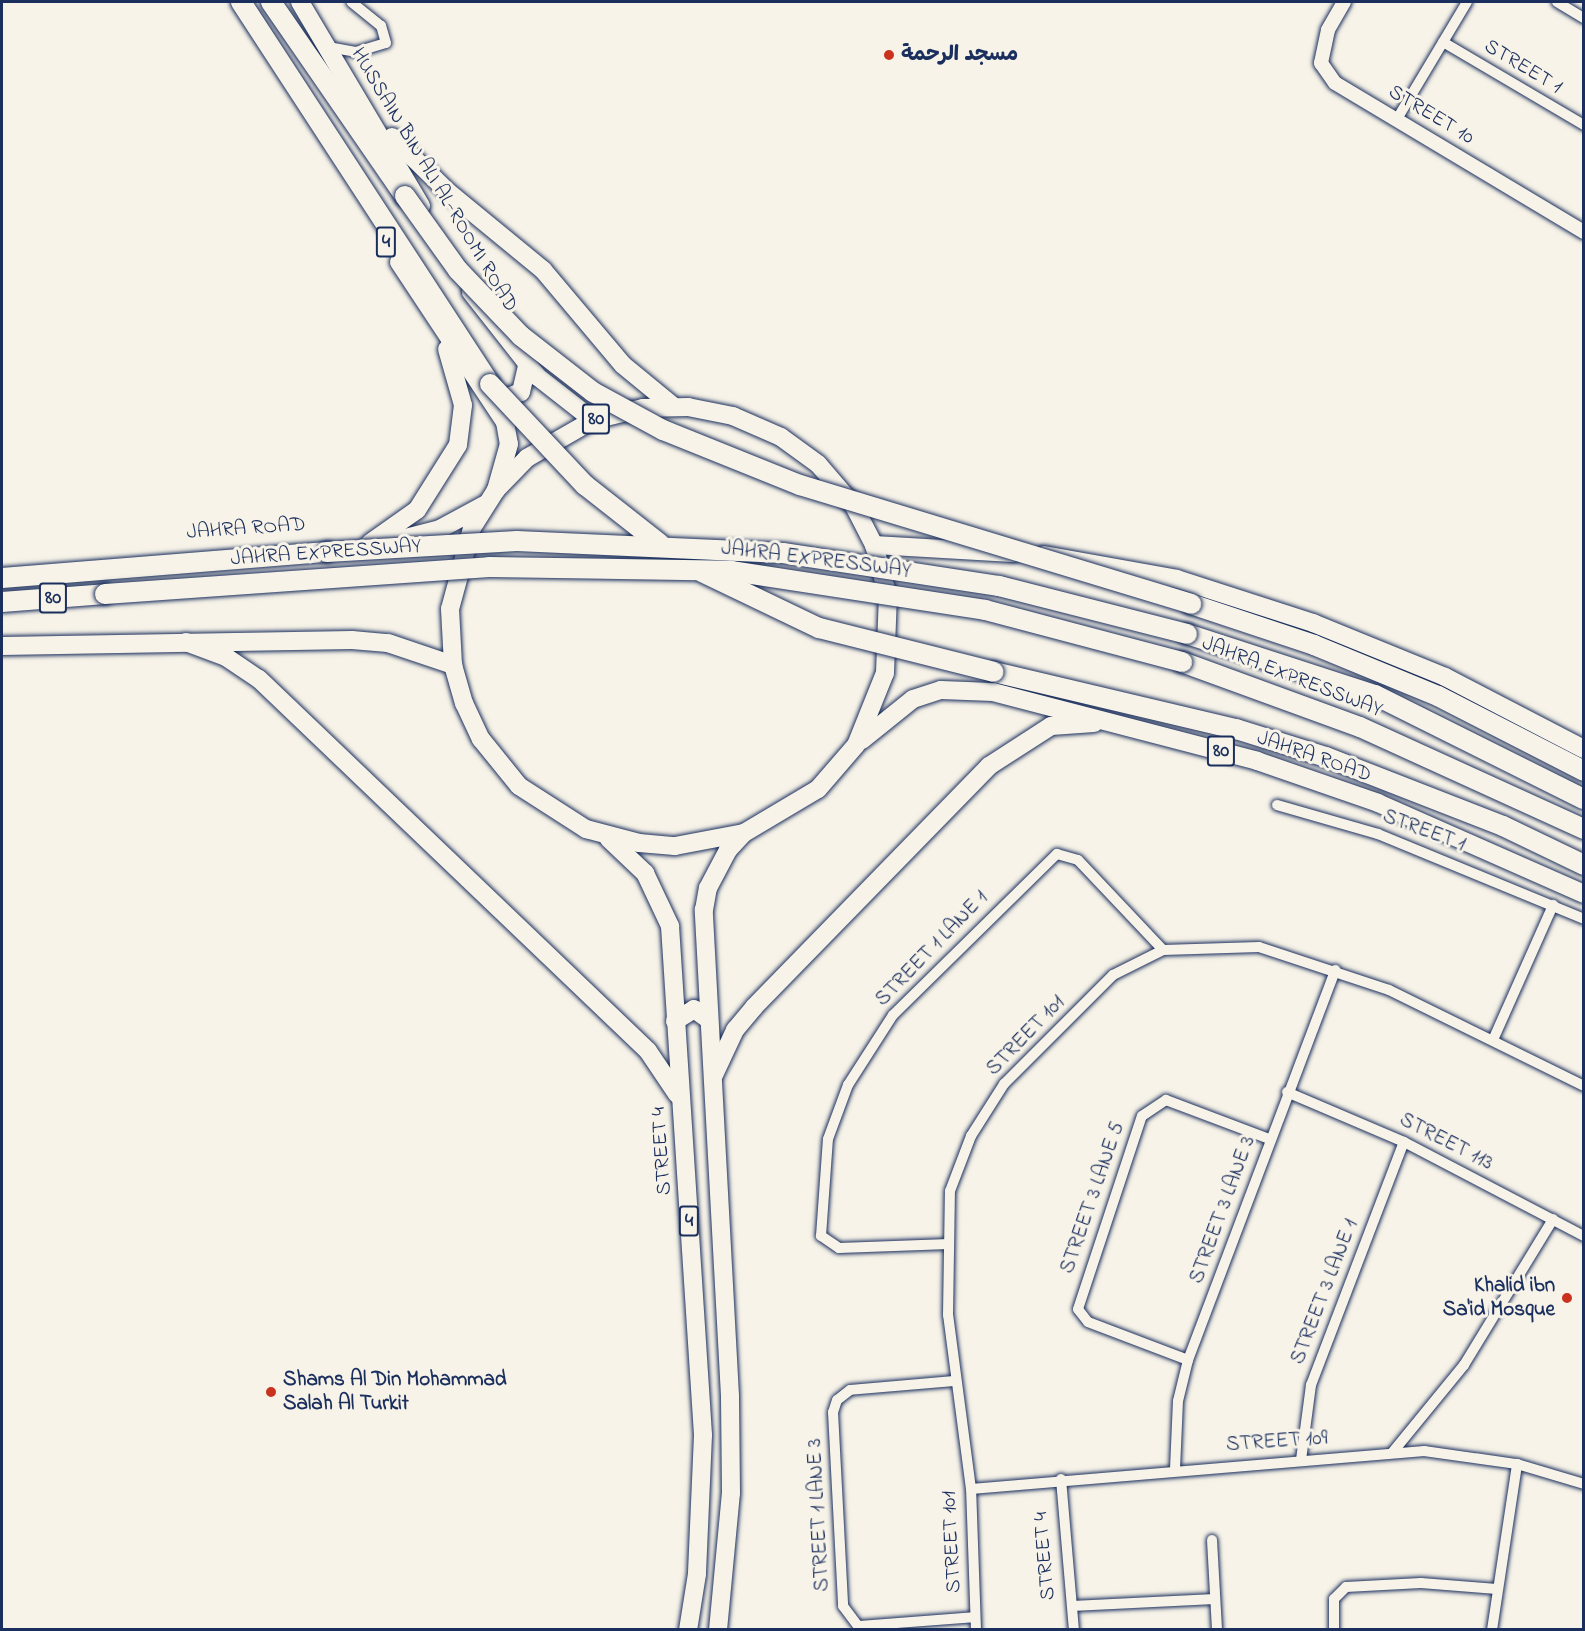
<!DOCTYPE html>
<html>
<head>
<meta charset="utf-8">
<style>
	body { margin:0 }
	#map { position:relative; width:1585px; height:1631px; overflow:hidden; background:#f7f3e8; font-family:"Indie Flower","Playpen Sans Arabic",sans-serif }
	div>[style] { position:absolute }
	.roads { filter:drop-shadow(0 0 2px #1b2f5e) drop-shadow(0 0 2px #1b2f5e) }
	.minor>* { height:10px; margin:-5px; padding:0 5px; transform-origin:5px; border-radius:5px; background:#f7f3e8 }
	.tertiary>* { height:14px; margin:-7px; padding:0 7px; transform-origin:7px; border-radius:7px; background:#f7f3e8 }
	.primary>* { height:18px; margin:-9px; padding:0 9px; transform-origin:9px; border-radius:9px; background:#f7f3e8 }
	.trunk>* { height:18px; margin:-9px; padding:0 9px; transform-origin:9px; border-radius:9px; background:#f7f3e8 }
	.motorway>* { height:20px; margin:-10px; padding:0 10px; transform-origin:10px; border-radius:10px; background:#f7f3e8 }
	.bridges { filter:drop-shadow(0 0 2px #1b2f5e) drop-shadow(0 0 2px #1b2f5e) }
	.motorway-bridge>* { height:20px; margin:-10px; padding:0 10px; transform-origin:10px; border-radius:10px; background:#f7f3e8 }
	.dots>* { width:16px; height:16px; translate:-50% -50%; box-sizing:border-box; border:3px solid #f7f3e8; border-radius:50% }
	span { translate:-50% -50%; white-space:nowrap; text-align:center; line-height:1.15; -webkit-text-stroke:6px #f7f3e8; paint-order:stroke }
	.shield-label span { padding:2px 4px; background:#f7f3e8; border:2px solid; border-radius:4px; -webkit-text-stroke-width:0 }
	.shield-label { font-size:20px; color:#1b2f5e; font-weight:700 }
	.poi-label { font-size:21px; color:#1b2f5e; font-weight:700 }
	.left { translate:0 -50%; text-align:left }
	.right { translate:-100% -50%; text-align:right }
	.street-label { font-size:21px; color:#1b2f5e }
	.frame { position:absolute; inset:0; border:3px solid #1b2f5e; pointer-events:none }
</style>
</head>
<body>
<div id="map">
	<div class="roads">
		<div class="minor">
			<div style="left:1557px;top:2px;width:31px;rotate:31deg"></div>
			<div style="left:1443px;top:42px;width:164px;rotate:30.5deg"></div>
			<div style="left:328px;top:47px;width:28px;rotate:10deg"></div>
			<div style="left:356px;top:52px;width:31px;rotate:-17deg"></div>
			<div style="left:386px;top:43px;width:18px;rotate:-106deg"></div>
			<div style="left:381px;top:26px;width:38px;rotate:-141deg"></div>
			<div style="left:1397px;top:119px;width:136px;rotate:-59.1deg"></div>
			<div style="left:1277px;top:805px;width:105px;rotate:16deg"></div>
			<div style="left:1378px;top:834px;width:223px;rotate:22.4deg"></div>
			<div style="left:1493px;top:1040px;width:148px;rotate:-66deg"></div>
			<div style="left:1287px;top:1092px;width:127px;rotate:23.1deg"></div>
			<div style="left:1404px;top:1142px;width:203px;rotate:27.6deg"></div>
			<div style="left:949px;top:1244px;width:110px;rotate:177.9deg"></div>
			<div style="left:839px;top:1248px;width:22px;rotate:-146deg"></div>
			<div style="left:821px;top:1236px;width:97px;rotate:-85.9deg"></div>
			<div style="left:828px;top:1139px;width:58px;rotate:-69.7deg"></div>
			<div style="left:848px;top:1085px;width:83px;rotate:-57.3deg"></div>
			<div style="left:893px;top:1015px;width:230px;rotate:-44.5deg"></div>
			<div style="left:1057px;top:854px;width:22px;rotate:16deg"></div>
			<div style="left:1078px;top:860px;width:124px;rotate:46.6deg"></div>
			<div style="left:1188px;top:1360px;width:107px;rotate:-159.2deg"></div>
			<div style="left:1088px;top:1322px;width:16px;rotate:-128deg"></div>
			<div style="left:1078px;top:1309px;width:203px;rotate:-71.7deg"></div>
			<div style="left:1142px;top:1116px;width:29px;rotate:-34deg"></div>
			<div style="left:1166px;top:1100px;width:110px;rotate:20.7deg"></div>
			<div style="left:954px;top:1381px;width:104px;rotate:175.1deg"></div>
			<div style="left:850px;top:1390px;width:16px;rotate:142deg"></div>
			<div style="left:837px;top:1400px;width:13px;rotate:108deg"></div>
			<div style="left:833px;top:1412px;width:194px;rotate:87deg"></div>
			<div style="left:843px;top:1606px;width:25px;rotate:53deg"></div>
			<div style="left:858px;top:1626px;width:117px;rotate:-4.4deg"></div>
			<div style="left:1392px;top:1453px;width:114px;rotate:-50.7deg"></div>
			<div style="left:1464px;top:1365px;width:171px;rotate:-58.6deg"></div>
			<div style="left:1301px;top:1460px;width:76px;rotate:-82.4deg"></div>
			<div style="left:1311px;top:1385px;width:260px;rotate:-69.1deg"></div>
			<div style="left:1175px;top:1469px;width:68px;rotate:-87.5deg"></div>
			<div style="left:1178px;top:1401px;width:42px;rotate:-76.3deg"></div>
			<div style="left:1188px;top:1360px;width:417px;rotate:-69.3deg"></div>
			<div style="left:1061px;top:1479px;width:152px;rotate:85.1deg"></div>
			<div style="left:971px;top:1489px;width:455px;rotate:-4.8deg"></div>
			<div style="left:1424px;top:1451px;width:94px;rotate:8deg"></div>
			<div style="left:1517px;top:1464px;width:70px;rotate:16.6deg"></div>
			<div style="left:1212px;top:1540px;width:90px;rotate:86.8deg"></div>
			<div style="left:1072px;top:1606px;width:143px;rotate:-2.8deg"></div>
			<div style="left:976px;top:1630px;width:141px;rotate:-92deg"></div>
			<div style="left:971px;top:1489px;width:176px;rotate:-97.5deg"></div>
			<div style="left:948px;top:1315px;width:124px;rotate:-89.1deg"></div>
			<div style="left:950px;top:1191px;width:59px;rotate:-69.1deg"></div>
			<div style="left:971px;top:1136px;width:62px;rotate:-57.6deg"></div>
			<div style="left:1004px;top:1084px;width:154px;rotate:-45deg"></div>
			<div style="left:1113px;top:975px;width:56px;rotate:-26.6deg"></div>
			<div style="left:1163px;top:950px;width:96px;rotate:-1.8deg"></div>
			<div style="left:1259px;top:947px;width:137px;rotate:18.3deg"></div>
			<div style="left:1389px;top:990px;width:217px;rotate:26.2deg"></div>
			<div style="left:1334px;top:1630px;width:31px;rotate:-90deg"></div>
			<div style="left:1334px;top:1599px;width:17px;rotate:-45deg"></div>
			<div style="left:1346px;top:1587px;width:75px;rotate:-3.1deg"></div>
			<div style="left:1421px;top:1583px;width:76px;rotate:4.5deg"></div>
			<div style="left:1492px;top:1630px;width:168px;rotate:-81.4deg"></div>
		</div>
		<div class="tertiary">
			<div style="left:1344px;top:2px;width:32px;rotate:120deg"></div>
			<div style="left:1328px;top:30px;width:34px;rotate:102deg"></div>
			<div style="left:1321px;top:63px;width:24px;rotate:55deg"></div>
			<div style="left:1335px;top:83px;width:290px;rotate:30.9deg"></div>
		</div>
		<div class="primary">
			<div style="left:394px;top:541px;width:48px;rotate:-14.6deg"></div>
			<div style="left:440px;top:529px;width:50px;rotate:-28.6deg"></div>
			<div style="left:874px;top:545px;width:139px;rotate:3.3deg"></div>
			<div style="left:1044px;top:555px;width:135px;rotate:10.2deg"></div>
			<div style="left:1177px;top:579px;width:143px;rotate:17.9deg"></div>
			<div style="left:1313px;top:623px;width:143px;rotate:22.2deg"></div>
			<div style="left:1445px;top:677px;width:157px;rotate:27.4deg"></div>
			<div style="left:186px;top:642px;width:43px;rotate:20.6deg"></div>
			<div style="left:226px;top:657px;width:40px;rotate:34deg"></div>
			<div style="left:259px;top:679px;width:538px;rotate:43.72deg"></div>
			<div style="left:648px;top:1051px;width:52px;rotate:56deg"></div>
			<div style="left:2px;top:646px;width:350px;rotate:-1deg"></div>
			<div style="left:352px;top:640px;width:36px;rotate:5deg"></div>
			<div style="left:388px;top:643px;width:69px;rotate:18.7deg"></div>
			<div style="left:862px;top:740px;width:65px;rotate:-38.8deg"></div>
			<div style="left:913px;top:699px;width:29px;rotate:-18deg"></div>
			<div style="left:941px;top:690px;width:52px;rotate:2.2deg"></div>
			<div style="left:993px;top:692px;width:273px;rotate:14.6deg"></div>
			<div style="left:1257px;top:761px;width:128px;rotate:19.1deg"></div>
			<div style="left:1378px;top:803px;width:225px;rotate:23.8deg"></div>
			<div style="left:609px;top:839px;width:50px;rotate:43.4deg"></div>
			<div style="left:645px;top:873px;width:59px;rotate:64.7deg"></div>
			<div style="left:670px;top:926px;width:510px;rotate:86.29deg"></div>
			<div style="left:703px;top:1435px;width:139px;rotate:92.5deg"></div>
			<div style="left:697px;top:1574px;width:57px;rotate:99.1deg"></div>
			<div style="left:675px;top:1021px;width:22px;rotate:-32deg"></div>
			<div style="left:694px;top:1009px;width:17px;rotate:36deg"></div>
			<div style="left:714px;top:1075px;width:50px;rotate:-65deg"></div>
			<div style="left:735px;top:1030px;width:30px;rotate:-50deg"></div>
			<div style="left:754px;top:1007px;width:337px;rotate:-45.7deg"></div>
			<div style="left:989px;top:766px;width:74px;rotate:-32.8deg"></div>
			<div style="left:1051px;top:726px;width:43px;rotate:-4deg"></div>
			<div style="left:718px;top:1630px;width:138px;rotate:-84.6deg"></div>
			<div style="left:731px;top:1493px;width:97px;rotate:-90.6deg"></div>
			<div style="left:730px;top:1396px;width:487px;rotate:-93.1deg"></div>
			<div style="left:704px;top:910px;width:22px;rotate:-80deg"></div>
			<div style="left:708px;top:888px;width:43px;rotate:-62.2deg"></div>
			<div style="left:728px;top:850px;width:23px;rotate:-47deg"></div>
			<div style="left:744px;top:833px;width:86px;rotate:-30.7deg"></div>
			<div style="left:818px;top:789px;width:58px;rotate:-49.2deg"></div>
			<div style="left:856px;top:745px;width:78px;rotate:-68.1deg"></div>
			<div style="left:885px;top:673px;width:77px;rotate:-87.8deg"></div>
			<div style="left:888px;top:596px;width:53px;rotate:-105.4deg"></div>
			<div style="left:874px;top:545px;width:44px;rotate:-117.1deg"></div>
			<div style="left:854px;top:506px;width:55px;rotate:-130.6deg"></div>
			<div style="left:818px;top:464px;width:46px;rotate:-143.9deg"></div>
			<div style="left:781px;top:437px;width:52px;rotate:-156.4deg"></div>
			<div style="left:733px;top:416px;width:46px;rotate:-168.7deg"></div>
			<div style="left:688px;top:407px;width:45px;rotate:178.7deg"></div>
			<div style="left:643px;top:408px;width:51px;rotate:166.5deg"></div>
			<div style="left:593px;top:420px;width:76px;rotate:150.1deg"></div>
			<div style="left:527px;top:458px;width:45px;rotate:134.1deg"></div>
			<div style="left:496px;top:490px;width:45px;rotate:122.3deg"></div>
			<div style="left:472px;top:528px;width:84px;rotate:105.2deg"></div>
			<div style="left:450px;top:609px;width:56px;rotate:86.9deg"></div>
			<div style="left:453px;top:665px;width:40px;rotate:74deg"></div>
			<div style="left:464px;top:703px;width:40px;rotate:65deg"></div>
			<div style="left:481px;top:739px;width:60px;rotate:51deg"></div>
			<div style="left:519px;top:786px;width:80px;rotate:32.7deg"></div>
			<div style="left:586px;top:829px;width:55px;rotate:14.8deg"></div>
			<div style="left:639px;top:843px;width:36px;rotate:5deg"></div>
			<div style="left:675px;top:846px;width:70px;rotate:-10.7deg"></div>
		</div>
		<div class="trunk">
			<div style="left:300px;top:2px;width:237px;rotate:59.3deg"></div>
			<div style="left:392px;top:137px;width:78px;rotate:44.5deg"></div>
			<div style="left:448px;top:192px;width:123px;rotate:39.4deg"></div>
			<div style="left:543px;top:270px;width:124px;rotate:49.9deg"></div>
			<div style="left:623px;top:365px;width:65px;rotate:39.4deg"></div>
			<div style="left:399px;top:262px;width:192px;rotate:56.5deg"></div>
			<div style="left:505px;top:422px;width:22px;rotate:80deg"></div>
			<div style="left:509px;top:444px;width:48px;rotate:105.8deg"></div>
			<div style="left:471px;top:292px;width:108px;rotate:51.8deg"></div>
			<div style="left:538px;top:377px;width:70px;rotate:38deg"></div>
			<div style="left:492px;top:397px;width:11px;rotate:10deg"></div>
			<div style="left:503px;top:399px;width:19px;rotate:-21deg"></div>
			<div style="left:521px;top:392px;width:28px;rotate:-77deg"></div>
			<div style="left:370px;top:543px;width:57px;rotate:-35.1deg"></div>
			<div style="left:417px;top:510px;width:77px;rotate:-57.8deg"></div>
			<div style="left:458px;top:445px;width:40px;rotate:-82.9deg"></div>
			<div style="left:463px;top:405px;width:58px;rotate:-105.9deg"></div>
		</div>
		<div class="motorway">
			<div style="left:241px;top:2px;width:456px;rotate:56.9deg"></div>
			<div style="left:271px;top:2px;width:236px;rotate:55.4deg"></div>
			<div style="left:2px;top:578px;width:326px;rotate:-4.6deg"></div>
			<div style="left:2px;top:602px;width:103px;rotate:-4.4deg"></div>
			<div style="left:1191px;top:604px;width:130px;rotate:18.4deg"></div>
			<div style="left:1314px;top:645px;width:134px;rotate:22.4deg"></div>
			<div style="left:1438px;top:696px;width:164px;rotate:27.2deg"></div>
			<div style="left:1187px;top:634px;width:198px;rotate:18deg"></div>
			<div style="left:1375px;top:695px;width:233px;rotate:26.5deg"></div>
			<div style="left:1182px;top:662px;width:189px;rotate:20.1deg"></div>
			<div style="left:1360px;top:727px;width:246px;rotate:24.5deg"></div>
			<div style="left:994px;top:672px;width:249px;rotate:13.3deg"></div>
			<div style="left:1236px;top:729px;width:94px;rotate:17.3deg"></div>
			<div style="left:1326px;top:757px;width:190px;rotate:21.3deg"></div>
			<div style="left:1503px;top:826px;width:90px;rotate:25.7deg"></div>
		</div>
	</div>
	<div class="bridges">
		<div class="motorway-bridge">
			<div style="left:405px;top:196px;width:91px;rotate:54.4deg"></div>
			<div style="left:458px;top:270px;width:91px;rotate:46.3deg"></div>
			<div style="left:521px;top:336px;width:91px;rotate:37.9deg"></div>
			<div style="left:593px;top:392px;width:80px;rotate:28.5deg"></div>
			<div style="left:663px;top:430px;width:148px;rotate:21.9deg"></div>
			<div style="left:800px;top:485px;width:409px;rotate:16.9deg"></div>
			<div style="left:490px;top:384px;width:139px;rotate:46.8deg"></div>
			<div style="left:585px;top:485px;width:95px;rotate:38.2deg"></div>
			<div style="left:327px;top:552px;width:190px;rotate:-3.3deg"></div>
			<div style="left:517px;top:541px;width:266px;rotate:2.6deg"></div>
			<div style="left:783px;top:553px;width:219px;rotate:8.7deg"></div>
			<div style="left:999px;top:586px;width:194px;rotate:14.3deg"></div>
			<div style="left:702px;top:572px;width:130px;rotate:25.6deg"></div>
			<div style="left:819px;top:628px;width:180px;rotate:14.1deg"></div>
			<div style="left:105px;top:594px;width:385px;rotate:-4deg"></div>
			<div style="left:489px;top:567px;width:242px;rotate:0.9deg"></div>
			<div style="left:731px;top:571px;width:257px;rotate:8.7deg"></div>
			<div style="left:985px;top:610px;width:204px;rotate:14.8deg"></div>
		</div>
	</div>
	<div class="dots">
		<div style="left:889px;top:55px;background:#c8321e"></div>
		<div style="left:1567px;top:1298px;background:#c8321e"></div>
		<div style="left:271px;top:1392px;background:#c8321e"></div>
	</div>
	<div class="shield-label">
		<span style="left:386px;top:242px">4</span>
		<span style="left:596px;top:419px">80</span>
		<span style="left:53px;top:598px">80</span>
		<span style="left:1221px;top:751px">80</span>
		<span style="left:689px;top:1221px">4</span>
	</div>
	<div class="poi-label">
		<span class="left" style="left:901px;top:55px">مسجد الرحمة</span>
		<span class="right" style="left:1555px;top:1298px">Khalid ibn<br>Sa'id Mosque</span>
		<span class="left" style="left:283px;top:1392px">Shams Al Din Mohammad<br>Salah Al Turkit</span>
	</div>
	<div class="street-label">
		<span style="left:1523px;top:67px;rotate:31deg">STREET 1</span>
		<span style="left:1431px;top:115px;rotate:31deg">STREET 10</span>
		<span style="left:434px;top:180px;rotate:59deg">HUSSAIN BIN ALI AL-ROOMI ROAD</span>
		<span style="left:246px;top:529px;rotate:-4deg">JAHRA ROAD</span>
		<span style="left:326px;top:553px;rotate:-4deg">JAHRA EXPRESSWAY</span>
		<span style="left:816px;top:560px;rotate:7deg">JAHRA EXPRESSWAY</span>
		<span style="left:1292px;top:677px;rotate:21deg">JAHRA EXPRESSWAY</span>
		<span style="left:1314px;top:757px;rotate:19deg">JAHRA ROAD</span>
		<span style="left:1424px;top:831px;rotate:20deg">STREET 1</span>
		<span style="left:932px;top:949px;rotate:-46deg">STREET 1 LANE 1</span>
		<span style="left:1026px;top:1036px;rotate:-46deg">STREET 101</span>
		<span style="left:1446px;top:1142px;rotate:27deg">STREET 113</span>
		<span style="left:662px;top:1151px;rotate:-94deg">STREET 4</span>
		<span style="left:1093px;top:1198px;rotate:-71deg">STREET 3 LANE 5</span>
		<span style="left:1223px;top:1210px;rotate:-70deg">STREET 3 LANE 3</span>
		<span style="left:1325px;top:1292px;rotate:-69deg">STREET 3 LANE 1</span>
		<span style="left:1277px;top:1442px;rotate:-4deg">STREET 109</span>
		<span style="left:819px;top:1515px;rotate:-93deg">STREET 1 LANE 3</span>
		<span style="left:952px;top:1542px;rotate:-93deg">STREET 101</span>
		<span style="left:1045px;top:1556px;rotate:-95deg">STREET 4</span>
	</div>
	<div class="frame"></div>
</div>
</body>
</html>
